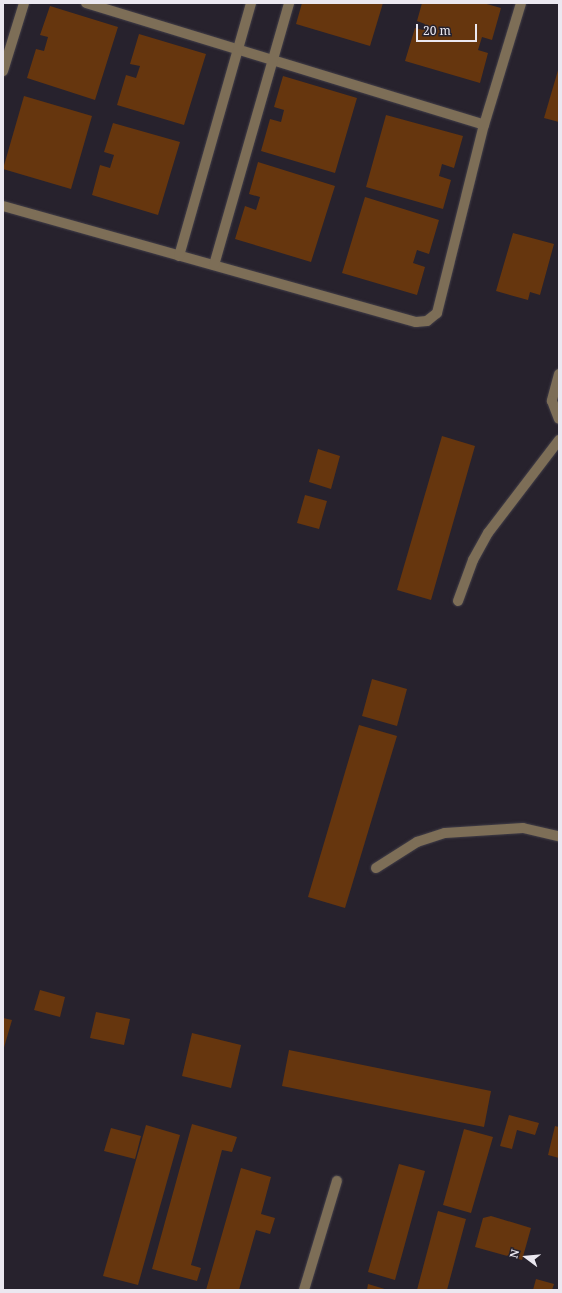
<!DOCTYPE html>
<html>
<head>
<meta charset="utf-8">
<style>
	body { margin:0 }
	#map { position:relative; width:562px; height:1293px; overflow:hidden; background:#27222d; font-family:"Noto Serif",serif }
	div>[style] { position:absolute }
	.building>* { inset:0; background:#66360e }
	.roads { filter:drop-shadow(0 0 1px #423e48) drop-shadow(0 0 1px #423e48) }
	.minor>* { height:10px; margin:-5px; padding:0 5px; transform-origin:5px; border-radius:5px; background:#7d6e57 }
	span { translate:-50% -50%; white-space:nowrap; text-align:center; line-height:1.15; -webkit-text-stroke:3.5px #27222d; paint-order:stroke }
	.frame { position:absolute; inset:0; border:4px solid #ebe8f0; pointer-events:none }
	.north { position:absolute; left:506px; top:1237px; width:40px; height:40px; -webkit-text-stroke:3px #27222d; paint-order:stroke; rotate:286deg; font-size:11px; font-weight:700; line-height:16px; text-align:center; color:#ebe8f0 }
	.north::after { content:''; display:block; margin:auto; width:14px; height:18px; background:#ebe8f0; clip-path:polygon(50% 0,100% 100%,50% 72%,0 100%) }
	.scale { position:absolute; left:416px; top:24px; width:61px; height:18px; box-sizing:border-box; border:2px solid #ebe8f0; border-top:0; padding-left:5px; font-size:12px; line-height:14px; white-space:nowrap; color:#ebe8f0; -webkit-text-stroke:3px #27222d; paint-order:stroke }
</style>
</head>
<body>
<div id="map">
	<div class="building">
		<div style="clip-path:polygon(302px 3px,383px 3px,370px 46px,296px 24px)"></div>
		<div style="clip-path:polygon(422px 3px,483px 3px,501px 8px,492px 40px,482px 37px,478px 50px,488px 53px,480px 83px,405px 61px,415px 28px,423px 30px,425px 24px,417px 21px)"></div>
		<div style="clip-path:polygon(50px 6px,118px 27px,95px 100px,27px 78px,36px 49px,44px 51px,48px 37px,40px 35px)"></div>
		<div style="clip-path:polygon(139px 34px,206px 54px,184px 125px,117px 105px,126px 75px,136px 78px,140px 66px,130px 64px)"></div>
		<div style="clip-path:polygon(559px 67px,559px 122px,544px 118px)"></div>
		<div style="clip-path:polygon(283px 76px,357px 98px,335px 173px,261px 151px,270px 119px,281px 122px,284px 110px,274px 107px)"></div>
		<div style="clip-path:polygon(24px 96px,92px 116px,71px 189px,3px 169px)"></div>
		<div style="clip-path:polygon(386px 115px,463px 136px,454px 168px,442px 164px,439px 176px,451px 180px,443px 209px,366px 187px)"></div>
		<div style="clip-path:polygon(113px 123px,180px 142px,158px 215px,92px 195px,100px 165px,110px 168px,114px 155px,104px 152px)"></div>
		<div style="clip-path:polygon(258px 162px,335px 186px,311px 262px,235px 239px,245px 206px,256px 210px,260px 197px,249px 194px)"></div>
		<div style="clip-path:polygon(365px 197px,439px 220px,429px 254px,417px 250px,413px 263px,425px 267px,417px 295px,342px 273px)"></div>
		<div style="clip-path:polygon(513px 233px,554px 244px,540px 295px,530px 292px,528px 300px,496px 291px)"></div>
		<div style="clip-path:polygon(442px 436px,475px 446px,431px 600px,397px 590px)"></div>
		<div style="clip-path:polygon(318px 449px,340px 456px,331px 489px,309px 482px)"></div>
		<div style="clip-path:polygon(305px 495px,327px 501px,319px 529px,297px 523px)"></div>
		<div style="clip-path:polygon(372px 679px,407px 689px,397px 726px,362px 716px)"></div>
		<div style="clip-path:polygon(359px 725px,397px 736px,345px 908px,308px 897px)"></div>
		<div style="clip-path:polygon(40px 990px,65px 997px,60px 1017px,34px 1010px)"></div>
		<div style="clip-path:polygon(96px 1012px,130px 1019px,124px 1045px,90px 1038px)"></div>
		<div style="clip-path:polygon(3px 1018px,12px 1020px,3px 1051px)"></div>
		<div style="clip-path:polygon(192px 1033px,241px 1045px,231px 1088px,182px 1076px)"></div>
		<div style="clip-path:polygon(289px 1050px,491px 1091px,484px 1127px,282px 1086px)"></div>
		<div style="clip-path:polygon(509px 1115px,539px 1123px,535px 1135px,517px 1130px,512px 1149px,500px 1146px)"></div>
		<div style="clip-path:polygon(192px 1124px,237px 1137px,232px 1152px,222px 1150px,191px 1265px,201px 1268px,197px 1281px,152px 1269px)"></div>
		<div style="clip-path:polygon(146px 1125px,180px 1135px,138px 1285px,103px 1276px)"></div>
		<div style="clip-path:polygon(555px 1126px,559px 1127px,559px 1158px,548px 1155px)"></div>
		<div style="clip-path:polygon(111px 1128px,141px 1136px,135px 1159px,104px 1151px)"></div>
		<div style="clip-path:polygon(464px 1129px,493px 1137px,471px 1213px,443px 1205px)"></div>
		<div style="clip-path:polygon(399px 1164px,425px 1171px,395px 1280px,368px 1272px)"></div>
		<div style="clip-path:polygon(241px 1168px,271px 1177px,261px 1214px,275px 1218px,270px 1234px,256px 1230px,239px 1290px,206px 1290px)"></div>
		<div style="clip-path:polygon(438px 1211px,466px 1219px,447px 1290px,417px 1290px)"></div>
		<div style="clip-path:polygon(491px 1216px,531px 1228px,522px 1260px,475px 1247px,483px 1218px)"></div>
		<div style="clip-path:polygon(536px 1279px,554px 1284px,552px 1290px,533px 1290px)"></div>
		<div style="clip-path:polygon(368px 1284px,388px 1290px,367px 1290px)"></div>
	</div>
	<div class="roads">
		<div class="minor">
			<div style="left:86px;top:3px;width:416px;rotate:17deg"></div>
			<div style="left:3px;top:71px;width:71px;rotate:-72.8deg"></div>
			<div style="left:3px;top:206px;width:429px;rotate:15.7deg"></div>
			<div style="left:416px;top:322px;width:11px;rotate:-5deg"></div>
			<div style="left:427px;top:321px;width:13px;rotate:-39deg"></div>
			<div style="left:437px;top:313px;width:194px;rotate:-76deg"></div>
			<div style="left:484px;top:125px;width:127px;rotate:-73.1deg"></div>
			<div style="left:179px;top:256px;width:263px;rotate:-74.1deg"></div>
			<div style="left:214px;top:265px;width:273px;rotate:-74deg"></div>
			<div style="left:559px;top:374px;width:28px;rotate:105deg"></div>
			<div style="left:552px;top:401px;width:19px;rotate:69deg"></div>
			<div style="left:458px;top:601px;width:44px;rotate:-69.9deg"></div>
			<div style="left:473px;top:560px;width:31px;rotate:-61deg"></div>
			<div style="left:488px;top:533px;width:117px;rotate:-52.6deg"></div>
			<div style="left:376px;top:868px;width:49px;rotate:-32.4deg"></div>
			<div style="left:417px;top:842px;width:29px;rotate:-18deg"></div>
			<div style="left:445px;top:833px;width:78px;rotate:-3.7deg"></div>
			<div style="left:523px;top:828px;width:37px;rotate:13deg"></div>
			<div style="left:304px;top:1290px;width:114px;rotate:-73.2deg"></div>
		</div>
	</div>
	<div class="frame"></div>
	<div class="north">N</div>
	<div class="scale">20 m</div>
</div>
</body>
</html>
